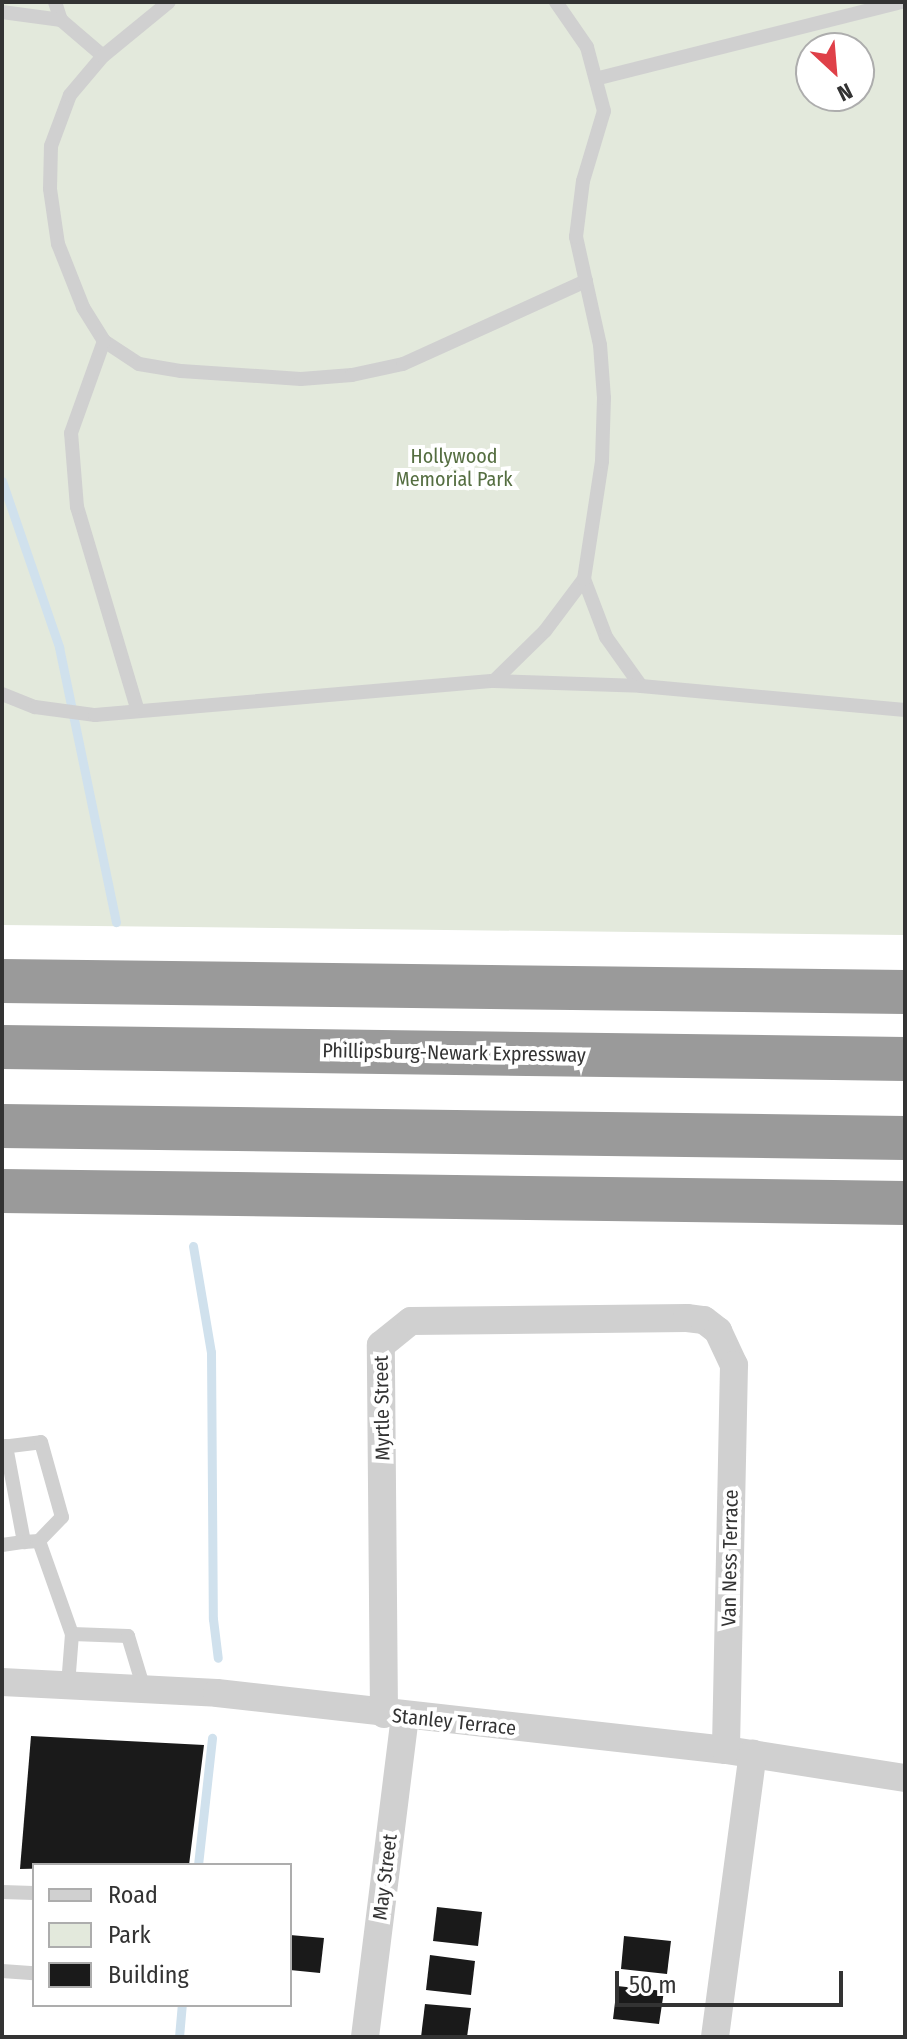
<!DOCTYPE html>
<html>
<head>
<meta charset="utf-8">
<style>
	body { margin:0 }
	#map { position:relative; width:907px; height:2039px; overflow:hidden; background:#fff; font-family:"Fira Sans Condensed",sans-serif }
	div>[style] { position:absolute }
	.green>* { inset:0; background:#e3e9dc }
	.stream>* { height:9px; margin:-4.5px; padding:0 4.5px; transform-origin:4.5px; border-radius:4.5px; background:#d0e1ed }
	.building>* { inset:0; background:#1a1a1a }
	.service>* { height:14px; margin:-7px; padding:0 7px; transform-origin:7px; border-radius:7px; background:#d0d0d0 }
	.minor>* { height:28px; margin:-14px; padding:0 14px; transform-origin:14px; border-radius:14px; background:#d0d0d0 }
	.motorway>* { height:44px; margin:-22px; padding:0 22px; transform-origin:22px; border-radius:22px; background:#9a9a9a }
	span { translate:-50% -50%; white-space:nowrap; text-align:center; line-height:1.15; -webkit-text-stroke:8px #fff; paint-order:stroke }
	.park-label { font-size:20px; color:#556e41 }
	.street-label { font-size:20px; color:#333 }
	.frame { position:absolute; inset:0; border:4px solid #333; pointer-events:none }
	.legend { position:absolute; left:32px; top:1863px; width:260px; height:144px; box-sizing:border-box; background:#fff; border:2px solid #adadad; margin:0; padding:10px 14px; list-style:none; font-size:24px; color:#333 }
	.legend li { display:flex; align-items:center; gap:16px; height:40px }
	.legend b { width:40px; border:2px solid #adadad }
	.north { position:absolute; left:795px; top:32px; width:80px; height:80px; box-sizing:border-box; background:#fff; border:2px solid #adadad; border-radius:50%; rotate:154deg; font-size:22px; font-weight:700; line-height:32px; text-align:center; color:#333 }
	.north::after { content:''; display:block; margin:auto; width:28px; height:36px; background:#df4048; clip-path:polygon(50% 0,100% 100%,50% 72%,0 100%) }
	.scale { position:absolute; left:615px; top:1971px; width:228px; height:36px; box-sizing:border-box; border:4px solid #333; border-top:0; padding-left:10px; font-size:24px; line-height:28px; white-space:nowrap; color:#333; -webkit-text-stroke:6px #fff; paint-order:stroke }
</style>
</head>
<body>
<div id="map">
	<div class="green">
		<div style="clip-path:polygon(evenodd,2px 2px,905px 2px,905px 935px,2px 925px,2px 2px,811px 48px,859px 48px,859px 96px,811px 96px,811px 48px)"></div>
	</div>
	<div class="stream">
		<div style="left:2px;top:481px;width:176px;rotate:71deg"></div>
		<div style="left:59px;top:647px;width:281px;rotate:78.3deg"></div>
		<div style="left:193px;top:1246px;width:108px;rotate:80.4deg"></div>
		<div style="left:211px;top:1352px;width:267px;rotate:89.6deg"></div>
		<div style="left:213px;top:1619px;width:39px;rotate:83deg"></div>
		<div style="left:198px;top:1865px;width:128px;rotate:-83.7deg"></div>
		<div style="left:179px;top:2037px;width:32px;rotate:-85deg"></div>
	</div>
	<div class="building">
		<div style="clip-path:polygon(31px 1736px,204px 1745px,189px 1865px,20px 1869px)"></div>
		<div style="clip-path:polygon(437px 1907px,482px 1912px,478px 1946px,433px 1941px)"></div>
		<div style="clip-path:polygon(290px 1935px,324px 1938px,320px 1973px,290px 1970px)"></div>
		<div style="clip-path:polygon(624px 1936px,671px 1941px,667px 1974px,621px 1969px)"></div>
		<div style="clip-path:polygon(430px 1955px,475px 1961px,471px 1995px,426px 1990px)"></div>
		<div style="clip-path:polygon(617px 1986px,664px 1991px,659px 2024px,613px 2019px)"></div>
		<div style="clip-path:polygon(425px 2004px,471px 2008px,467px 2037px,421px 2037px)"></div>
	</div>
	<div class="service">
		<div style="left:55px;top:2px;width:19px;rotate:72deg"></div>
		<div style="left:61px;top:20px;width:55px;rotate:40.6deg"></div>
		<div style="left:2px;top:12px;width:60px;rotate:7.7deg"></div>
		<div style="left:599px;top:78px;width:312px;rotate:-14.1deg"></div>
		<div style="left:104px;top:341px;width:42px;rotate:33.3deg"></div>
		<div style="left:139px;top:364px;width:43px;rotate:9.5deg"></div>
		<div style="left:181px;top:371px;width:120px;rotate:3.8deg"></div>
		<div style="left:301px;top:379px;width:51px;rotate:-4.5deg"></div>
		<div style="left:352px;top:375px;width:52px;rotate:-12.2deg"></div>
		<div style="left:403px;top:364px;width:201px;rotate:-24.4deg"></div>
		<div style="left:584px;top:579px;width:62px;rotate:69.2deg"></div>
		<div style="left:606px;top:637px;width:60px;rotate:54.5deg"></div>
		<div style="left:494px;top:681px;width:147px;rotate:1.9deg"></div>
		<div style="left:641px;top:686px;width:265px;rotate:5.2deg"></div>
		<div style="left:2px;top:694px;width:35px;rotate:22deg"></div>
		<div style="left:35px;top:707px;width:61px;rotate:7.6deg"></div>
		<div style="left:95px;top:715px;width:400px;rotate:-4.9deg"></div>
		<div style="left:494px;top:681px;width:71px;rotate:-44.4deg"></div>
		<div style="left:545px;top:631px;width:65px;rotate:-53.1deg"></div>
		<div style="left:584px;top:579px;width:119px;rotate:-81.3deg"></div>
		<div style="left:602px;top:461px;width:63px;rotate:-88.2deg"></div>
		<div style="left:604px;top:398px;width:53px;rotate:-94.3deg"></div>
		<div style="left:600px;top:345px;width:111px;rotate:-102.5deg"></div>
		<div style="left:576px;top:237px;width:56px;rotate:-82.9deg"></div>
		<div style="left:583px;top:181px;width:73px;rotate:-73.3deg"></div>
		<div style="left:604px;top:111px;width:66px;rotate:-104.9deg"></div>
		<div style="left:587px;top:47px;width:55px;rotate:-124.6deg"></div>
		<div style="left:137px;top:708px;width:210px;rotate:-106.6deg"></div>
		<div style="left:77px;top:507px;width:74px;rotate:-94.6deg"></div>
		<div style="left:71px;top:433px;width:98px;rotate:-70.3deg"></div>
		<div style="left:104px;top:341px;width:40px;rotate:-122deg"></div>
		<div style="left:83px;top:307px;width:68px;rotate:-111.6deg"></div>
		<div style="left:58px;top:244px;width:56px;rotate:-98.3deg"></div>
		<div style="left:50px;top:189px;width:43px;rotate:-88.7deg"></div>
		<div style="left:51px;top:146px;width:54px;rotate:-69.6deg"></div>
		<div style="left:70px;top:95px;width:51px;rotate:-49.8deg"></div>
		<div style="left:103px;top:56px;width:85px;rotate:-39.3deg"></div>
		<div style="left:6px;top:1446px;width:98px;rotate:79.4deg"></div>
		<div style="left:24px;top:1542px;width:15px;rotate:-4deg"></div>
		<div style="left:2px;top:1447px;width:39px;rotate:-7deg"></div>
		<div style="left:41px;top:1442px;width:78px;rotate:74.4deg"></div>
		<div style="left:62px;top:1517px;width:33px;rotate:134deg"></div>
		<div style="left:39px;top:1541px;width:99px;rotate:70.5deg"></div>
		<div style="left:2px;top:1545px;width:22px;rotate:-8deg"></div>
		<div style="left:68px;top:1685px;width:51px;rotate:-85.5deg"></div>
		<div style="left:72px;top:1634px;width:56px;rotate:2deg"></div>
		<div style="left:128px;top:1636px;width:55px;rotate:73.2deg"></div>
		<div style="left:2px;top:1892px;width:32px;rotate:2deg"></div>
		<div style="left:2px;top:1971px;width:32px;rotate:4deg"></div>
	</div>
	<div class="minor">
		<div style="left:2px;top:1682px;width:215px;rotate:2.9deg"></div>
		<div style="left:217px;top:1693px;width:512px;rotate:6.39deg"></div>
		<div style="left:726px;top:1750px;width:181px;rotate:8.9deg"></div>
		<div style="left:384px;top:1714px;width:369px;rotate:-90.5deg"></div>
		<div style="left:381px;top:1345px;width:38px;rotate:-39deg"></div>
		<div style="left:411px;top:1321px;width:276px;rotate:-0.6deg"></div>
		<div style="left:687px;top:1318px;width:17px;rotate:7deg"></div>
		<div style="left:704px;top:1320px;width:18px;rotate:38deg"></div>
		<div style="left:718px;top:1331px;width:38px;rotate:65deg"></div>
		<div style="left:734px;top:1365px;width:385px;rotate:91.2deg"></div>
		<div style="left:365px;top:2037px;width:321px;rotate:-82.9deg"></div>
		<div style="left:715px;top:2037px;width:286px;rotate:-82.4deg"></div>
	</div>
	<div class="motorway">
		<div style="left:2px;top:981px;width:903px;rotate:0.7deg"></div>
		<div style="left:2px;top:1047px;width:903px;rotate:0.76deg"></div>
		<div style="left:2px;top:1126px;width:903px;rotate:0.76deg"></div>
		<div style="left:2px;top:1191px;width:903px;rotate:0.76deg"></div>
	</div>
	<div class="park-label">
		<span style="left:454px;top:468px">Hollywood<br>Memorial Park</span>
	</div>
	<div class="street-label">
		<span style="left:454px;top:1053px;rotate:1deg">Phillipsburg-Newark Expressway</span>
		<span style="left:382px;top:1408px;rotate:-91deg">Myrtle Street</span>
		<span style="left:730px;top:1558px;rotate:-89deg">Van Ness Terrace</span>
		<span style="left:454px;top:1722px;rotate:6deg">Stanley Terrace</span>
		<span style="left:385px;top:1877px;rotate:-83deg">May Street</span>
	</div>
	<div class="frame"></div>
	<ul class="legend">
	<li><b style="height:10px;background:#d0d0d0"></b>Road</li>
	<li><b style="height:22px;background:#e3e9dc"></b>Park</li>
	<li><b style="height:22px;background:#1a1a1a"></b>Building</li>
	</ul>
	<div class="north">N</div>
	<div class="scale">50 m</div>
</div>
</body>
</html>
